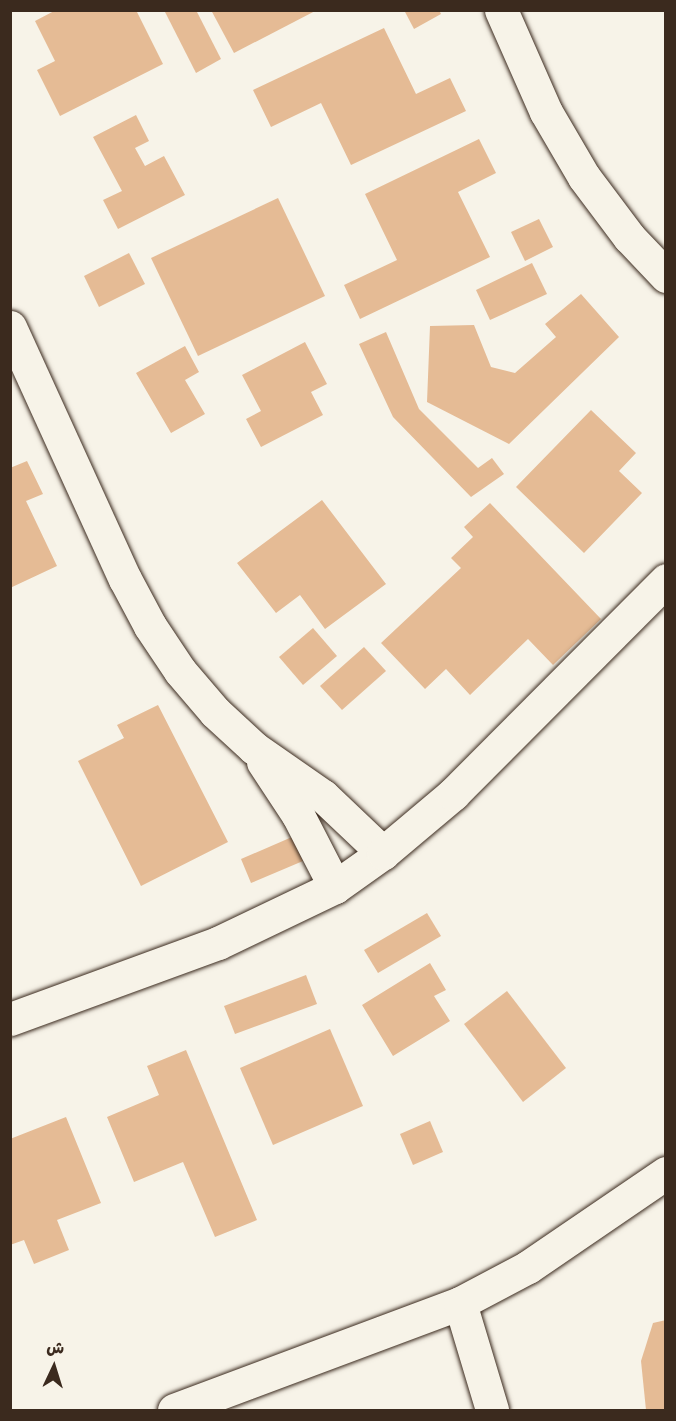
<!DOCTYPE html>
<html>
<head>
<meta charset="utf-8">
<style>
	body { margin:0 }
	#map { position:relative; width:676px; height:1421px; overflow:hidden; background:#f7f3e8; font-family:Mynerve,"Playpen Sans Arabic",sans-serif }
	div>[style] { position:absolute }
	.building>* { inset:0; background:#e5bb95 }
	.roads { filter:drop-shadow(0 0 2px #3b2a1e) drop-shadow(0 0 2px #3b2a1e) }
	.minor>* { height:33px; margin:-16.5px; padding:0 16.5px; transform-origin:16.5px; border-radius:16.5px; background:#f7f3e8 }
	span { translate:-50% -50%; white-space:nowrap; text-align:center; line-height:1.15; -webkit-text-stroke:4.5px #f7f3e8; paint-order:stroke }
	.frame { position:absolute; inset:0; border:12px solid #3b2a1e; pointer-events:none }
	.north { position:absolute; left:24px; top:1337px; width:60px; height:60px; -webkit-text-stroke:4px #f7f3e8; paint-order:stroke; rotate:4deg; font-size:16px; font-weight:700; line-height:24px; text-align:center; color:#3b2a1e }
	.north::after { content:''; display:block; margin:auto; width:21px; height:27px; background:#3b2a1e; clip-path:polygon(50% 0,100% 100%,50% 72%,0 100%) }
</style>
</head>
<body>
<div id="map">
	<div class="building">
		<div style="clip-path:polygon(56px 10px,136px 10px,163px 64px,60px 116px,37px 70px,55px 61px,35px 21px)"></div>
		<div style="clip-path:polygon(164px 10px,196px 10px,221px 59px,196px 73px)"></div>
		<div style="clip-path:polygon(211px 10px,317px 10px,234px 53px)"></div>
		<div style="clip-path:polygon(404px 10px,439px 10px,441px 14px,414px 29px)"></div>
		<div style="clip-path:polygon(384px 28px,416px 94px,450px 78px,466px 111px,351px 165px,321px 103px,271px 127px,253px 90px)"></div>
		<div style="clip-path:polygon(136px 115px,149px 141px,135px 148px,145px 166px,164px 156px,185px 195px,118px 229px,103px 200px,122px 191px,93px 137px)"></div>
		<div style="clip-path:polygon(479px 139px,496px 173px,458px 192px,490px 257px,360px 319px,344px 285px,397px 260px,365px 194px)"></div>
		<div style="clip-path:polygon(278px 198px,325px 296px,198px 356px,151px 258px)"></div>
		<div style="clip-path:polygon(539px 219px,553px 247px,525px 261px,511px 232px)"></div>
		<div style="clip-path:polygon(129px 253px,145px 284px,99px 307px,84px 276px)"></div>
		<div style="clip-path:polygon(532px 263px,547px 294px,490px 320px,476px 290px)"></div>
		<div style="clip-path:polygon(581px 294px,619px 337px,509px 444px,427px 402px,430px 326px,474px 325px,491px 367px,515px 373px,556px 337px,545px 324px)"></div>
		<div style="clip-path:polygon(386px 332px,419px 409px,478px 468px,492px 458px,504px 474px,471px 497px,393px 417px,359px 344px)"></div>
		<div style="clip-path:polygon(305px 342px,327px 384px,311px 392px,323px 415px,261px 447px,246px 419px,261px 411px,242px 375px)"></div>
		<div style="clip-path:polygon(185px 346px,199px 372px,185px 380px,205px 414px,171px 433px,136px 373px)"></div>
		<div style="clip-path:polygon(591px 410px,636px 453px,619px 471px,642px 493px,584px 553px,516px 487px)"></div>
		<div style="clip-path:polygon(27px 461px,43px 494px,26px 501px,57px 566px,10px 588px,10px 468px)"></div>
		<div style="clip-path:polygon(322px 500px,386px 584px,325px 629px,300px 595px,276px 613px,237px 563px)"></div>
		<div style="clip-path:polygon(490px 503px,601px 619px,553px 665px,528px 639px,470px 695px,446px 669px,425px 689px,381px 643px,461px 568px,451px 558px,473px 537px,464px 527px)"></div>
		<div style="clip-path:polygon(313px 628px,337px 656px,303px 685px,279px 657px)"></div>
		<div style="clip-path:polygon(364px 647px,386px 671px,342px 710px,320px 686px)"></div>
		<div style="clip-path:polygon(158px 705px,228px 842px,141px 886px,78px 761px,124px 738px,117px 725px)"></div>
		<div style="clip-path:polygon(292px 837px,303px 861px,251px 883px,241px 859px)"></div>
		<div style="clip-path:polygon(427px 913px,441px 936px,378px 973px,364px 950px)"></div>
		<div style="clip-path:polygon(430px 963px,446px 990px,434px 996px,450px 1021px,393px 1056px,362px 1005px)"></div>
		<div style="clip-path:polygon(306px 975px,317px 1004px,235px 1034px,224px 1006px)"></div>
		<div style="clip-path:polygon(507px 991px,566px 1068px,523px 1102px,464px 1024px)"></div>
		<div style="clip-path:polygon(330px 1029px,363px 1106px,273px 1145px,240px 1068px)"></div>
		<div style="clip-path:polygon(186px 1050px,257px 1220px,215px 1237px,183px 1162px,134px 1182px,107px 1117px,159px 1095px,147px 1066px)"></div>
		<div style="clip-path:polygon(66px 1117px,101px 1203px,57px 1220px,69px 1250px,34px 1264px,24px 1240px,10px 1245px,10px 1139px)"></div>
		<div style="clip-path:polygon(430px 1121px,443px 1152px,413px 1165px,400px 1134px)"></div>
		<div style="clip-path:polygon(666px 1320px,666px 1410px,646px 1410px,641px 1361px,653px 1323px)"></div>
	</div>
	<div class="roads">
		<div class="minor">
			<div style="left:501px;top:10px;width:111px;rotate:66.2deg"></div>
			<div style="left:546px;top:112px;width:75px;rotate:59.7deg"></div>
			<div style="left:584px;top:177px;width:75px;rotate:53.1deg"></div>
			<div style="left:629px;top:237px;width:54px;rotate:46.5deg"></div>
			<div style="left:10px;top:327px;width:277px;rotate:65.5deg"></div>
			<div style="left:125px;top:579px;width:53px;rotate:62deg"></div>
			<div style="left:150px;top:626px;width:54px;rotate:56.3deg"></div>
			<div style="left:180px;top:671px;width:54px;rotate:49.5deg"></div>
			<div style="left:215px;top:712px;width:53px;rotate:42.7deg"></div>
			<div style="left:254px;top:748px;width:84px;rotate:34.8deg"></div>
			<div style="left:323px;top:796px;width:83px;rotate:43.5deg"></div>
			<div style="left:263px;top:762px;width:64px;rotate:56.6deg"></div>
			<div style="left:298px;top:815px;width:81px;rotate:62.8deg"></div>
			<div style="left:10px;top:1019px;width:221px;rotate:-20.1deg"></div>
			<div style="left:218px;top:943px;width:130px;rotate:-25.6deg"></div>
			<div style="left:335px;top:887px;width:59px;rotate:-35.3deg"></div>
			<div style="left:383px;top:853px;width:92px;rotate:-40.1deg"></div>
			<div style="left:453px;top:794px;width:302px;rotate:-45.1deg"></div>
			<div style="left:460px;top:1303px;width:112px;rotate:73.3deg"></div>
			<div style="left:174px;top:1410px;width:305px;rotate:-20.5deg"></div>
			<div style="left:460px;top:1303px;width:77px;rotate:-27.9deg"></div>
			<div style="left:528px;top:1267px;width:167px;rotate:-34.3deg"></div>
		</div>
	</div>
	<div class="frame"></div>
	<div class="north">ش</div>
</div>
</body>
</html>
